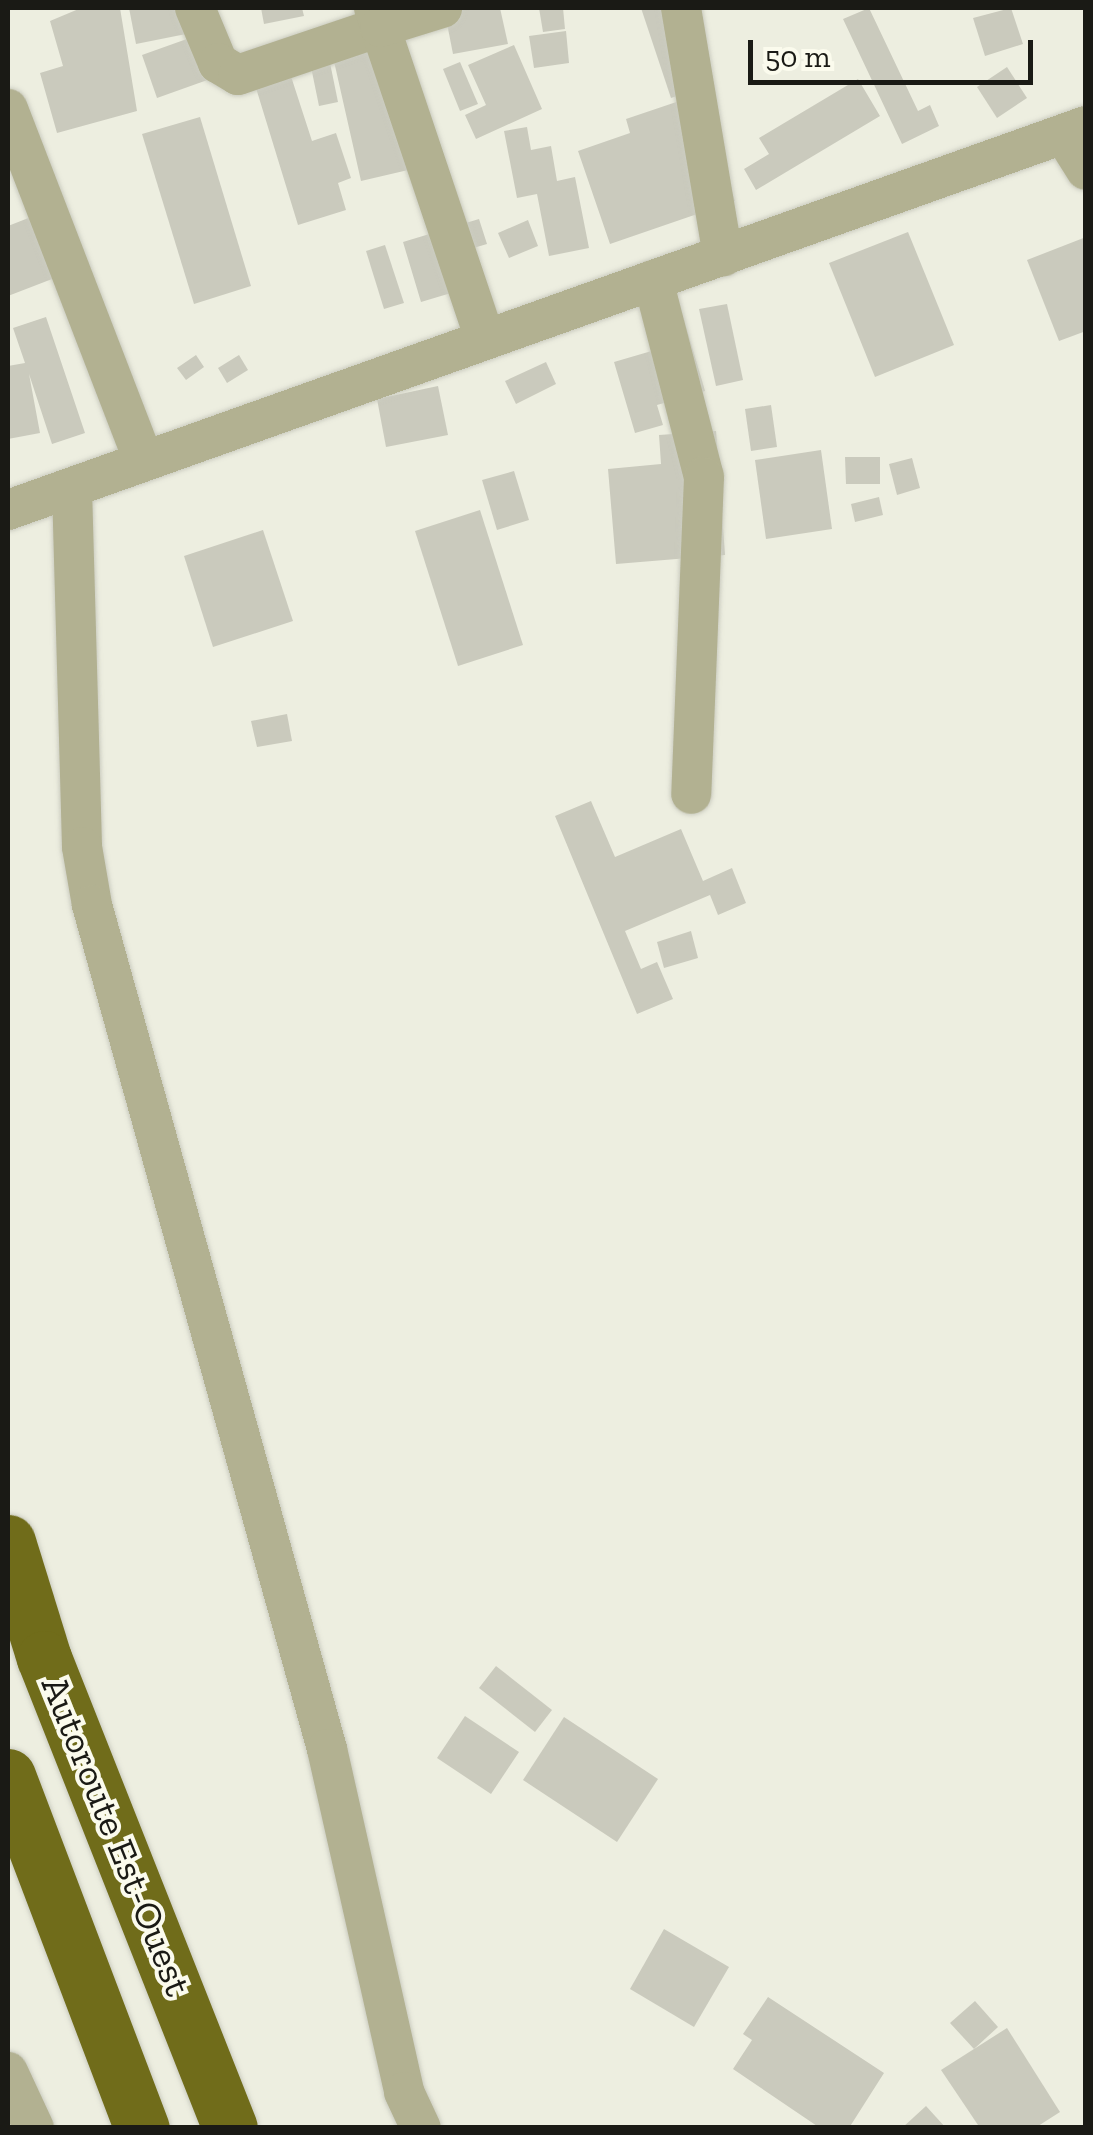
<!DOCTYPE html>
<html>
<head>
<meta charset="utf-8">
<style>
	body { margin:0 }
	#map { position:relative; width:1093px; height:2135px; overflow:hidden; background:#edeee0; font-family:"Zilla Slab",serif }
	div>[style] { position:absolute }
	.building>* { inset:0; background:#cacabd }
	.roads { filter:drop-shadow(0 0 2px #cbccc0) drop-shadow(0 0 2px #cbccc0) }
	.street>* { height:40px; margin:-20px; padding:0 20px; transform-origin:20px; border-radius:20px; background:#b2b191 }
	.highway>* { height:55px; margin:-27.5px; padding:0 27.5px; transform-origin:27.5px; border-radius:27.5px; background:#706c1a }
	span { translate:-50% -50%; white-space:nowrap; text-align:center; line-height:1.15; -webkit-text-stroke:8px #fbfbed; paint-order:stroke }
	.street-label { font-size:38px; color:#1a1a15 }
	.frame { position:absolute; inset:0; border:10px solid #1a1a15; pointer-events:none }
	.scale { position:absolute; left:748px; top:40px; width:285px; height:45px; box-sizing:border-box; border:5px solid #1a1a15; border-top:0; padding-left:12px; font-size:30px; line-height:35px; white-space:nowrap; color:#1a1a15; -webkit-text-stroke:8px #fbfbed; paint-order:stroke }
</style>
</head>
<body>
<div id="map">
	<div class="building">
		<div style="clip-path:polygon(81px 8px,120px 8px,137px 111px,57px 133px,40px 73px,63px 66px,50px 21px)"></div>
		<div style="clip-path:polygon(129px 8px,202px 8px,206px 30px,136px 44px)"></div>
		<div style="clip-path:polygon(261px 8px,302px 8px,304px 16px,264px 24px)"></div>
		<div style="clip-path:polygon(444px 8px,500px 8px,508px 44px,453px 54px)"></div>
		<div style="clip-path:polygon(539px 8px,563px 8px,565px 29px,543px 32px)"></div>
		<div style="clip-path:polygon(641px 8px,685px 8px,711px 84px,671px 98px)"></div>
		<div style="clip-path:polygon(869px 8px,918px 111px,930px 105px,939px 126px,902px 144px,843px 19px)"></div>
		<div style="clip-path:polygon(1011px 8px,1023px 44px,985px 56px,973px 18px)"></div>
		<div style="clip-path:polygon(566px 31px,569px 63px,534px 68px,529px 36px)"></div>
		<div style="clip-path:polygon(198px 35px,213px 78px,157px 98px,142px 55px)"></div>
		<div style="clip-path:polygon(372px 39px,392px 124px,410px 120px,421px 167px,361px 181px,331px 48px)"></div>
		<div style="clip-path:polygon(514px 45px,542px 109px,476px 139px,465px 115px,486px 105px,468px 65px)"></div>
		<div style="clip-path:polygon(329px 58px,338px 102px,319px 106px,310px 62px)"></div>
		<div style="clip-path:polygon(460px 62px,478px 104px,460px 111px,443px 69px)"></div>
		<div style="clip-path:polygon(287px 64px,312px 141px,336px 133px,351px 178px,338px 183px,346px 210px,298px 225px,252px 75px)"></div>
		<div style="clip-path:polygon(1007px 67px,1027px 98px,997px 118px,977px 87px)"></div>
		<div style="clip-path:polygon(858px 79px,880px 116px,756px 190px,744px 169px,769px 154px,759px 138px)"></div>
		<div style="clip-path:polygon(700px 94px,735px 201px,610px 244px,578px 151px,630px 133px,626px 119px)"></div>
		<div style="clip-path:polygon(200px 117px,251px 286px,194px 304px,142px 134px)"></div>
		<div style="clip-path:polygon(527px 127px,531px 150px,551px 146px,557px 181px,575px 177px,589px 248px,549px 256px,537px 194px,517px 198px,504px 131px)"></div>
		<div style="clip-path:polygon(54px 208px,78px 269px,8px 296px,8px 226px)"></div>
		<div style="clip-path:polygon(479px 219px,487px 244px,470px 249px,481px 284px,421px 302px,403px 242px)"></div>
		<div style="clip-path:polygon(528px 220px,538px 246px,509px 258px,498px 233px)"></div>
		<div style="clip-path:polygon(908px 232px,954px 345px,875px 377px,829px 263px)"></div>
		<div style="clip-path:polygon(1086px 237px,1086px 331px,1059px 341px,1027px 260px)"></div>
		<div style="clip-path:polygon(385px 245px,404px 303px,384px 309px,366px 251px)"></div>
		<div style="clip-path:polygon(727px 304px,743px 380px,716px 386px,699px 309px)"></div>
		<div style="clip-path:polygon(46px 317px,85px 433px,52px 444px,29px 374px,40px 433px,8px 439px,8px 366px,25px 363px,13px 328px)"></div>
		<div style="clip-path:polygon(684px 320px,705px 391px,657px 405px,663px 425px,635px 433px,614px 362px,655px 350px)"></div>
		<div style="clip-path:polygon(196px 355px,204px 367px,186px 380px,177px 368px)"></div>
		<div style="clip-path:polygon(239px 355px,248px 370px,227px 383px,218px 368px)"></div>
		<div style="clip-path:polygon(546px 362px,556px 384px,516px 404px,505px 381px)"></div>
		<div style="clip-path:polygon(438px 386px,448px 435px,386px 447px,377px 399px)"></div>
		<div style="clip-path:polygon(771px 405px,777px 447px,751px 451px,745px 409px)"></div>
		<div style="clip-path:polygon(716px 431px,725px 555px,616px 564px,608px 469px,661px 464px,659px 435px)"></div>
		<div style="clip-path:polygon(821px 450px,832px 529px,766px 539px,755px 460px)"></div>
		<div style="clip-path:polygon(845px 457px,880px 457px,880px 484px,846px 484px)"></div>
		<div style="clip-path:polygon(912px 458px,920px 488px,897px 495px,889px 464px)"></div>
		<div style="clip-path:polygon(514px 471px,529px 520px,497px 530px,482px 480px)"></div>
		<div style="clip-path:polygon(879px 497px,883px 515px,855px 522px,851px 504px)"></div>
		<div style="clip-path:polygon(480px 510px,523px 645px,458px 666px,415px 531px)"></div>
		<div style="clip-path:polygon(263px 530px,293px 621px,213px 647px,184px 556px)"></div>
		<div style="clip-path:polygon(287px 714px,292px 741px,257px 747px,251px 721px)"></div>
		<div style="clip-path:polygon(591px 801px,615px 857px,681px 829px,703px 881px,732px 868px,746px 903px,718px 915px,710px 895px,625px 931px,641px 969px,657px 962px,673px 999px,637px 1014px,555px 816px)"></div>
		<div style="clip-path:polygon(691px 931px,698px 958px,664px 968px,657px 942px)"></div>
		<div style="clip-path:polygon(496px 1666px,552px 1710px,535px 1732px,479px 1688px)"></div>
		<div style="clip-path:polygon(465px 1716px,519px 1752px,491px 1794px,437px 1758px)"></div>
		<div style="clip-path:polygon(564px 1717px,658px 1779px,617px 1842px,523px 1780px)"></div>
		<div style="clip-path:polygon(664px 1929px,729px 1967px,694px 2027px,630px 1989px)"></div>
		<div style="clip-path:polygon(768px 1997px,884px 2073px,849px 2128px,820px 2128px,733px 2069px,752px 2040px,743px 2034px)"></div>
		<div style="clip-path:polygon(975px 2001px,998px 2027px,974px 2049px,950px 2023px)"></div>
		<div style="clip-path:polygon(1007px 2028px,1060px 2112px,1035px 2128px,980px 2128px,941px 2070px)"></div>
		<div style="clip-path:polygon(926px 2106px,946px 2128px,902px 2128px)"></div>
	</div>
	<div class="roads">
		<div class="street">
			<div style="left:195px;top:8px;width:60px;rotate:67.3deg"></div>
			<div style="left:218px;top:63px;width:23px;rotate:31deg"></div>
			<div style="left:238px;top:75px;width:150px;rotate:-18.7deg"></div>
			<div style="left:380px;top:27px;width:329px;rotate:71.4deg"></div>
			<div style="left:374px;top:8px;width:20px;rotate:72deg"></div>
			<div style="left:380px;top:27px;width:65px;rotate:-17deg"></div>
			<div style="left:681px;top:8px;width:252px;rotate:80.4deg"></div>
			<div style="left:8px;top:109px;width:374px;rotate:68.9deg"></div>
			<div style="left:1064px;top:135px;width:41px;rotate:57.8deg"></div>
			<div style="left:653px;top:280px;width:203px;rotate:75.5deg"></div>
			<div style="left:704px;top:477px;width:317px;rotate:92.3deg"></div>
			<div style="left:72px;top:488px;width:359px;rotate:88.4deg"></div>
			<div style="left:82px;top:847px;width:59px;rotate:80.2deg"></div>
			<div style="left:92px;top:905px;width:876px;rotate:74.44deg"></div>
			<div style="left:327px;top:1749px;width:352px;rotate:77.3deg"></div>
			<div style="left:404px;top:2092px;width:40px;rotate:65deg"></div>
			<div style="left:8px;top:510px;width:1144px;rotate:-19.61deg"></div>
			<div style="left:8px;top:2072px;width:62px;rotate:65.1deg"></div>
		</div>
		<div class="highway">
			<div style="left:8px;top:1542px;width:121px;rotate:72.8deg"></div>
			<div style="left:44px;top:1658px;width:505px;rotate:68.41deg"></div>
			<div style="left:8px;top:1776px;width:377px;rotate:69.2deg"></div>
		</div>
	</div>
	<div class="street-label">
		<span style="left:116px;top:1836px;rotate:68deg">Autoroute Est-Ouest</span>
	</div>
	<div class="frame"></div>
	<div class="scale">50 m</div>
</div>
</body>
</html>
